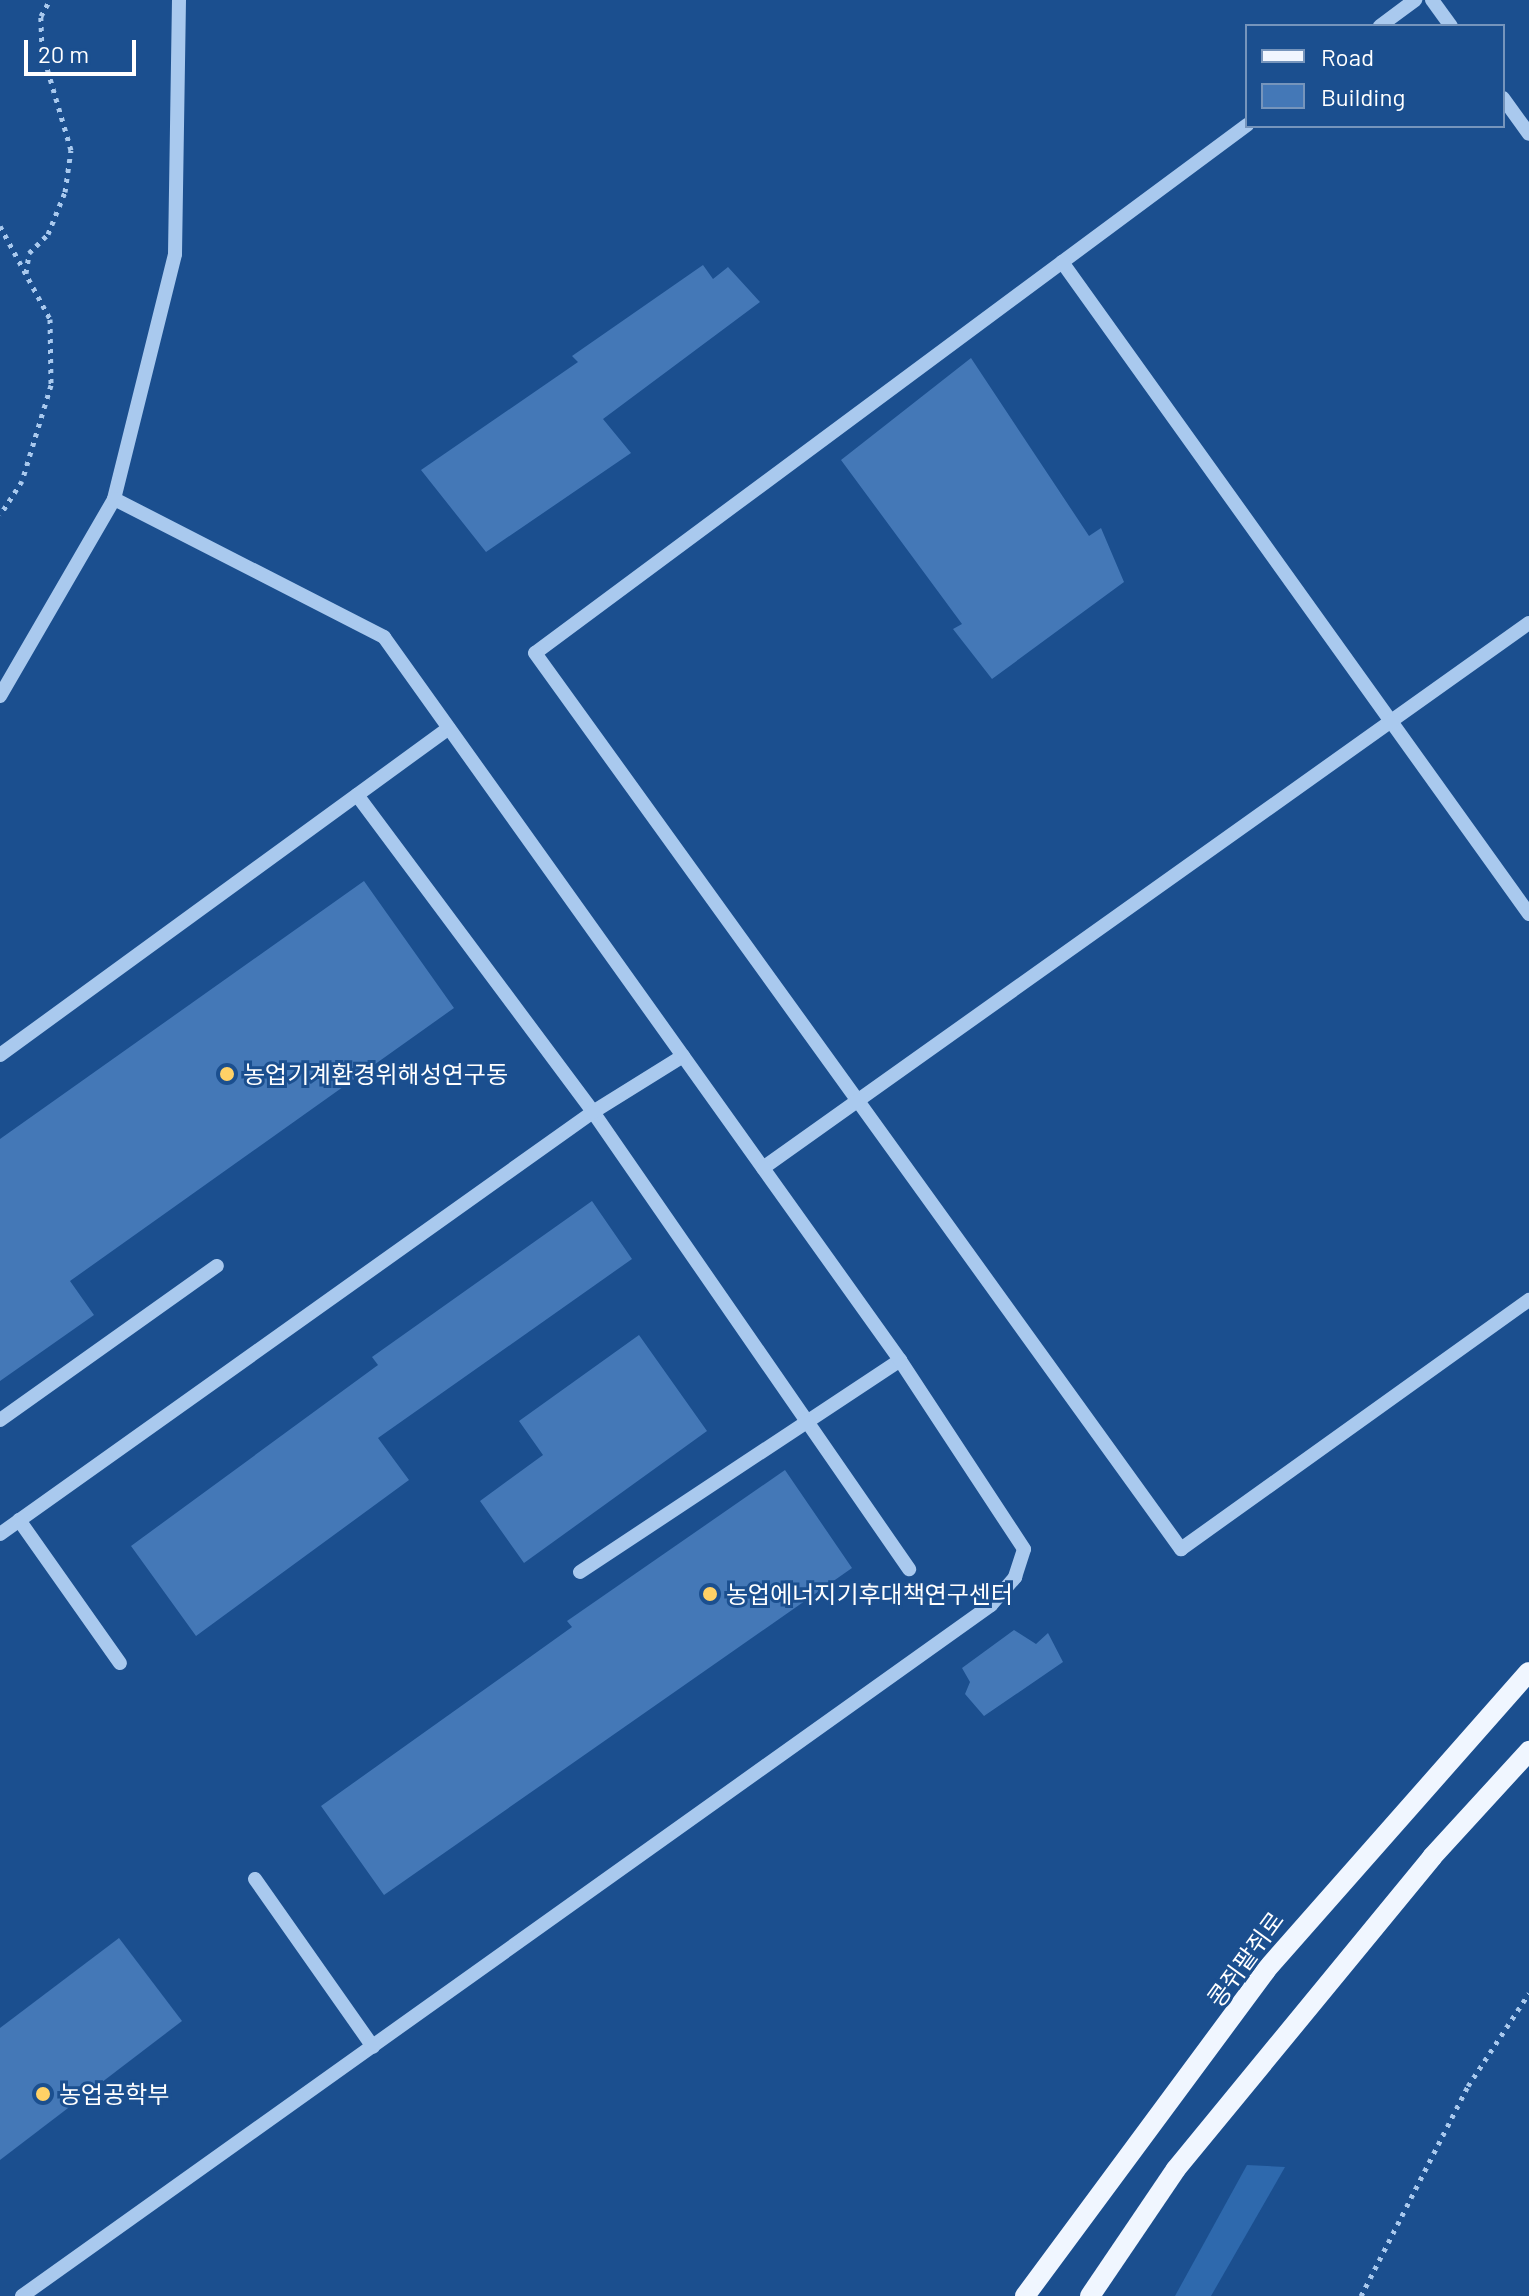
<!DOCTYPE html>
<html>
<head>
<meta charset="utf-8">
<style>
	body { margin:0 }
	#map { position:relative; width:1529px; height:2296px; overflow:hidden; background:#1b4f8f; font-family:Barlow,"Noto Sans KR",sans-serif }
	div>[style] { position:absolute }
	.green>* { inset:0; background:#2e69ad }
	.building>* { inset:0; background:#4478b7 }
	.path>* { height:5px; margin-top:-2.5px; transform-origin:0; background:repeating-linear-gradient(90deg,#a9c9ee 0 4px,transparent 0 10px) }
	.minor>* { height:14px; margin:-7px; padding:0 7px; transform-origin:7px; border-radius:7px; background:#a9c9ee }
	.major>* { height:20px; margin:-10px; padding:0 10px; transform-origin:10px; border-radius:10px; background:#f0f6ff }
	.dots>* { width:22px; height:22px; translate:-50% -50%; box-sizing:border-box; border:4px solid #1b4f8f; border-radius:50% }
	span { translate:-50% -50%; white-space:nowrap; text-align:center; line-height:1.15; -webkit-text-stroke:6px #1b4f8f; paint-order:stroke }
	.poi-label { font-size:24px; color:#fff }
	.left { translate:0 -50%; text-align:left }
	.street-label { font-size:24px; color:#fff }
	.legend { position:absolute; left:1245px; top:24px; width:260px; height:104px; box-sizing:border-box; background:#1b4f8f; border:2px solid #7695bc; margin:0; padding:10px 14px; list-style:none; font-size:24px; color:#fff }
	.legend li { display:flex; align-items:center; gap:16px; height:40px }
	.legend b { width:40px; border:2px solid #7695bc }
	.scale { position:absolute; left:24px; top:40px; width:112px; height:36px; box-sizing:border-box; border:4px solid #fff; border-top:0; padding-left:10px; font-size:24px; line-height:28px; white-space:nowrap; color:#fff; -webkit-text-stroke:6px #1b4f8f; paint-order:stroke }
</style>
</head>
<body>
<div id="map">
	<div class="green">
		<div style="clip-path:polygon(1247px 2165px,1285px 2167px,1211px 2296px,1175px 2296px)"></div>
	</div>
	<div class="building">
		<div style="clip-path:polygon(703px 265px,713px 279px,728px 267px,760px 302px,603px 419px,631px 453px,486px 552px,421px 470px,578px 362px,572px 356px)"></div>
		<div style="clip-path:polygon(971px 358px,1089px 536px,1101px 528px,1124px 582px,992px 679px,953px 629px,962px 624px,841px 460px)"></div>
		<div style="clip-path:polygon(364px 881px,454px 1008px,70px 1281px,94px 1315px,0 1381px,0 1139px)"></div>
		<div style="clip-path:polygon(592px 1201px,632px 1259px,378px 1438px,409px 1480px,196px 1636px,131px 1546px,378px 1365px,372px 1357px)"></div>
		<div style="clip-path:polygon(639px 1335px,707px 1431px,524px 1563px,480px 1501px,543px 1455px,519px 1421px)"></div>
		<div style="clip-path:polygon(785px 1470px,852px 1568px,384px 1895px,321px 1806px,572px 1627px,567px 1621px)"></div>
		<div style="clip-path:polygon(1014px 1630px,1036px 1644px,1048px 1633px,1063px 1662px,984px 1716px,965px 1694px,970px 1682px,962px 1668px)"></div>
		<div style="clip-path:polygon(119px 1938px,182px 2021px,0 2160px,0 2028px)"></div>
	</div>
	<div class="path">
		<div style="left:0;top:226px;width:106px;rotate:61.7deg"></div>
		<div style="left:50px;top:319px;width:66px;rotate:89.1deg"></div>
		<div style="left:51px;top:385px;width:100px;rotate:106.8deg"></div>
		<div style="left:22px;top:481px;width:40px;rotate:122.9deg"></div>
		<div style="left:26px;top:273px;width:20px;rotate:-81deg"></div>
		<div style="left:29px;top:253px;width:27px;rotate:-45deg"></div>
		<div style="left:48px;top:234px;width:45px;rotate:-68deg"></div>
		<div style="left:65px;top:192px;width:42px;rotate:-81.9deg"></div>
		<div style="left:71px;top:150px;width:103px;rotate:-106.3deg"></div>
		<div style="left:42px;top:51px;width:35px;rotate:-92deg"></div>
		<div style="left:41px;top:16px;width:18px;rotate:-61deg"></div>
		<div style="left:1361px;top:2296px;width:236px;rotate:-63deg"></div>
		<div style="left:1468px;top:2086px;width:111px;rotate:-56.7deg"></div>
	</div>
	<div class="minor">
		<div style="left:1432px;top:0;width:32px;rotate:54deg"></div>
		<div style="left:1380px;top:26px;width:44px;rotate:-36.6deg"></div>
		<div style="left:1503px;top:98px;width:44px;rotate:54.2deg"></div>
		<div style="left:1247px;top:125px;width:886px;rotate:143.44deg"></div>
		<div style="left:535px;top:653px;width:1105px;rotate:54.21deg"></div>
		<div style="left:1181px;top:1549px;width:428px;rotate:-35.6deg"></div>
		<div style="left:1062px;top:262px;width:802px;rotate:54.39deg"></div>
		<div style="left:0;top:696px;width:228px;rotate:-59.9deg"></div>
		<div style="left:114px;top:499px;width:252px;rotate:-76deg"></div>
		<div style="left:175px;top:254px;width:254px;rotate:-89.1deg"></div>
		<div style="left:357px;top:795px;width:395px;rotate:53.3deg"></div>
		<div style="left:593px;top:1112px;width:556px;rotate:55.34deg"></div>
		<div style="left:0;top:1055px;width:555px;rotate:-36.07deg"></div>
		<div style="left:763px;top:1168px;width:940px;rotate:-35.43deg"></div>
		<div style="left:0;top:1420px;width:266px;rotate:-35.4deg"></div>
		<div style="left:19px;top:1520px;width:175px;rotate:54.8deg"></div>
		<div style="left:0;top:1534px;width:728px;rotate:-35.44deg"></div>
		<div style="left:593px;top:1112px;width:106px;rotate:-31.9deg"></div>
		<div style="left:580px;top:1572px;width:384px;rotate:-33.5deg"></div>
		<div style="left:255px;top:1879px;width:205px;rotate:54.9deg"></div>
		<div style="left:22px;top:2296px;width:1190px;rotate:-35.49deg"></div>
		<div style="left:991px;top:1605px;width:37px;rotate:-49deg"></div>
		<div style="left:1015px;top:1577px;width:29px;rotate:-72deg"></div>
		<div style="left:1024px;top:1549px;width:226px;rotate:-123.3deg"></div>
		<div style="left:900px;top:1360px;width:888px;rotate:-125.52deg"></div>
		<div style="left:384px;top:637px;width:303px;rotate:-152.9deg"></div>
	</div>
	<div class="major">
		<div style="left:1025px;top:2296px;width:405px;rotate:-53.5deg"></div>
		<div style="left:1266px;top:1970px;width:397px;rotate:-48.6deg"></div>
		<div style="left:1090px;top:2296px;width:153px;rotate:-55.9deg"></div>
		<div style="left:1176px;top:2169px;width:404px;rotate:-50.6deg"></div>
		<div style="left:1432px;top:1857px;width:144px;rotate:-47.5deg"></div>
	</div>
	<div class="dots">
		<div style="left:227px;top:1074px;background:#ffd166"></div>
		<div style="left:710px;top:1594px;background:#ffd166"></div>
		<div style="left:43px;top:2094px;background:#ffd166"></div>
	</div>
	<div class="poi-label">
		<span class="left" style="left:243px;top:1074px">농업기계환경위해성연구동</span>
		<span class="left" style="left:726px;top:1594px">농업에너지기후대책연구센터</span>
		<span class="left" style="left:59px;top:2094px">농업공학부</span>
	</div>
	<div class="street-label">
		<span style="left:1245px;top:1959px;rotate:-54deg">콩쥐팥쥐로</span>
	</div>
	<ul class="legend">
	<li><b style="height:10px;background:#f0f6ff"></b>Road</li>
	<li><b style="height:22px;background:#4478b7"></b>Building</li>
	</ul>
	<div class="scale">20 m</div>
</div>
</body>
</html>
